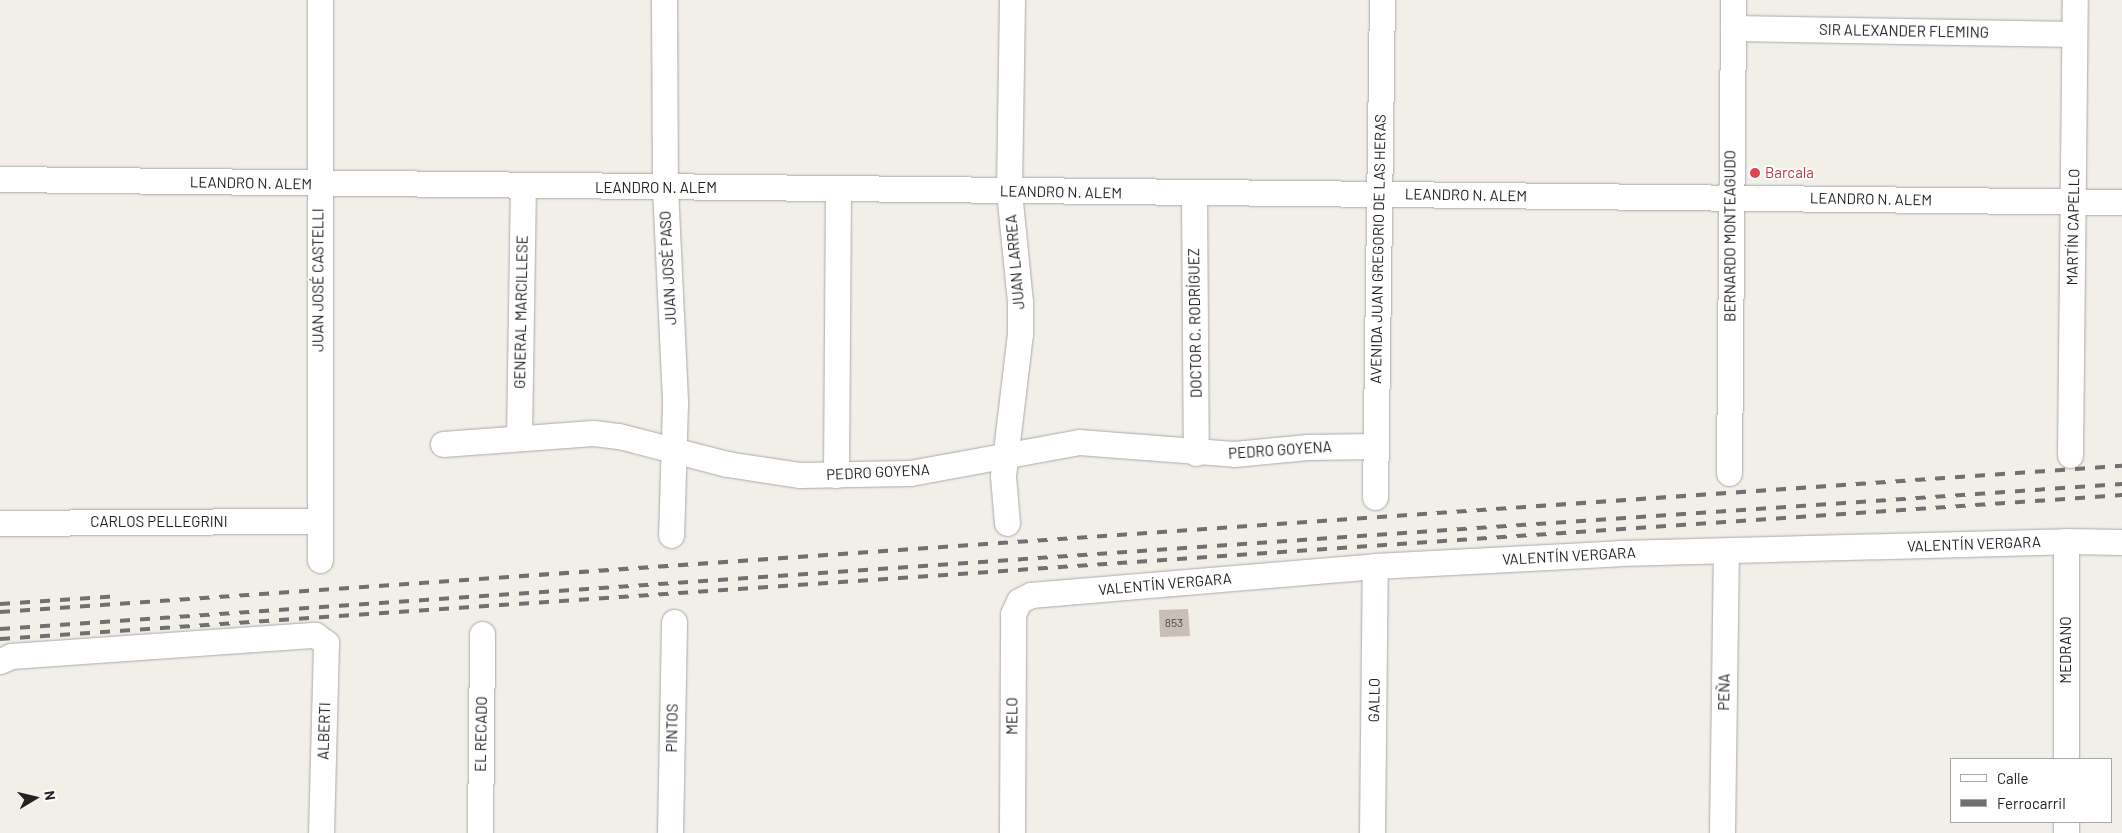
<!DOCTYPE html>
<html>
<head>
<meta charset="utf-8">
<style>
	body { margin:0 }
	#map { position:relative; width:2122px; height:833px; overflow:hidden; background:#f2efe9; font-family:Barlow,sans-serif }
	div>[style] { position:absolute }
	.building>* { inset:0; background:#c7bfb8 }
	.roads { filter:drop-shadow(0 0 1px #a9a9a9) drop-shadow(0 0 1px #a9a9a9) }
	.minor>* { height:25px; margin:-12.5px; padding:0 12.5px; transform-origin:12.5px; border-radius:12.5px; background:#fff }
	.rail>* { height:4px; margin-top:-2px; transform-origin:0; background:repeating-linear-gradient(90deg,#707070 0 10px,transparent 0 20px) }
	.dots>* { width:14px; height:14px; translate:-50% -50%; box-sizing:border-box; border:2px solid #fff; border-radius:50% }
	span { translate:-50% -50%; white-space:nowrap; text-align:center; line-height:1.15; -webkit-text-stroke:4px #fff; paint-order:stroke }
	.number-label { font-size:12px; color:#4b4948 }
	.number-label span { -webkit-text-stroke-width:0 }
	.street-label { font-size:15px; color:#222 }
	.health-label { font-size:15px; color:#be3a42 }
	.left { translate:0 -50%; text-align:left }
	.legend { position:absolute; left:1950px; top:758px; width:162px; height:65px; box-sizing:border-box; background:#fff; border:1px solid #a7a7a7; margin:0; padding:6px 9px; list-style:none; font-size:15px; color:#222 }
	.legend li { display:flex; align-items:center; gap:10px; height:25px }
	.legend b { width:25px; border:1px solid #a7a7a7 }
	.north { position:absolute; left:10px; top:773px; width:50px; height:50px; -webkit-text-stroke:4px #fff; paint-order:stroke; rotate:81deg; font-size:14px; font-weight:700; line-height:20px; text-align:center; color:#222 }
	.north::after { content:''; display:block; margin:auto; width:18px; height:22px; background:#222; clip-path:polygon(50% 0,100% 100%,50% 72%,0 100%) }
</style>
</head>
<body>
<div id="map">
	<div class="building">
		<div style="clip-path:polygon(1188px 609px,1190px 636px,1160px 637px,1159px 610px)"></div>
	</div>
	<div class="roads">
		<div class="minor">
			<div style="left:320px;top:0;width:560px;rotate:90deg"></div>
			<div style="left:664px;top:0;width:188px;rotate:89.7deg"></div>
			<div style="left:665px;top:188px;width:216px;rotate:87.3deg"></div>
			<div style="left:675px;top:404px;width:131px;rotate:91.7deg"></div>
			<div style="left:1733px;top:28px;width:341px;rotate:1deg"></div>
			<div style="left:0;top:179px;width:2122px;rotate:0.62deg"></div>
			<div style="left:1194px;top:193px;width:260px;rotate:89.6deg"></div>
			<div style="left:519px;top:438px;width:251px;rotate:-89.1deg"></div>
			<div style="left:443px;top:444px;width:150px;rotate:-4.2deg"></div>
			<div style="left:593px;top:433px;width:26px;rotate:7deg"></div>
			<div style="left:619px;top:436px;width:112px;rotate:14.5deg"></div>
			<div style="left:727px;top:464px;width:74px;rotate:8.6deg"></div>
			<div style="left:800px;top:475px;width:110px;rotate:-1deg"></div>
			<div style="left:910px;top:473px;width:172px;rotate:-10.4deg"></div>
			<div style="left:1079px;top:442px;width:155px;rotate:4.4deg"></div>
			<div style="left:1234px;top:454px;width:74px;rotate:-5.4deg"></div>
			<div style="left:1308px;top:447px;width:68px;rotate:-0.8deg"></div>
			<div style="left:2070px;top:455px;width:455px;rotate:-89.4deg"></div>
			<div style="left:1729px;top:473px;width:473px;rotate:-89.5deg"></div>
			<div style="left:836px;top:475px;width:286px;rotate:-89.6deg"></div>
			<div style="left:1375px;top:497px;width:497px;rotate:-89.2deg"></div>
			<div style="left:0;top:523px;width:319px;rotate:-0.4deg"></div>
			<div style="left:1007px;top:523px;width:47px;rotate:-94.9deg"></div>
			<div style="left:1003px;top:476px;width:143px;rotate:-83.2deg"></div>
			<div style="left:1020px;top:334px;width:32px;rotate:-90deg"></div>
			<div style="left:1020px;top:302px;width:112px;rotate:-95.7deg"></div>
			<div style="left:1009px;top:191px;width:191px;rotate:-89.1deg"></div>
			<div style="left:0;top:661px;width:12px;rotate:-24deg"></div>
			<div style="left:11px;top:656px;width:305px;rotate:-4deg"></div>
			<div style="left:315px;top:635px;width:14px;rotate:36deg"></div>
			<div style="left:326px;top:643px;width:190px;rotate:91.5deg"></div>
			<div style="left:2066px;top:759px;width:218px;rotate:-90deg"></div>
			<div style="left:480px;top:833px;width:199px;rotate:-89.4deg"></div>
			<div style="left:670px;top:833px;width:211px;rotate:-88.9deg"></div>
			<div style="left:1012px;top:833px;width:219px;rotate:-89.7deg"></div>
			<div style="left:1013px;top:614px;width:14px;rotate:-65deg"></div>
			<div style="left:1019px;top:601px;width:13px;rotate:-27deg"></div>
			<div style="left:1031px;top:595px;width:345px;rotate:-4.8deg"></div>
			<div style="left:1375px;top:566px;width:245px;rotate:-3deg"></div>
			<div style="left:1620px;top:553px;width:446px;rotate:-1.5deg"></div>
			<div style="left:2066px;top:541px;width:56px;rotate:1deg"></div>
			<div style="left:1372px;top:833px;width:267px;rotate:-89.4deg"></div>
			<div style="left:1722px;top:833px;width:281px;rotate:-89.2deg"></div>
			<div style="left:2066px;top:833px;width:11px;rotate:-90deg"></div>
		</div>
	</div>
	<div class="rail">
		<div style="left:0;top:604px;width:120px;rotate:-3.8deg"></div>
		<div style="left:0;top:612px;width:2127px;rotate:-3.94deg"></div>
		<div style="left:0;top:629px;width:2127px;rotate:-3.91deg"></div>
		<div style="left:0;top:639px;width:2127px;rotate:-3.88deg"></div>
	</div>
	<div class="dots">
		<div style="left:1755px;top:173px;background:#e0444e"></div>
	</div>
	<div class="number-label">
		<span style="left:1174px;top:623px">853</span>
	</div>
	<div class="street-label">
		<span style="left:1904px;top:31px;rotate:1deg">SIR ALEXANDER FLEMING</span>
		<span style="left:251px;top:183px;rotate:1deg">LEANDRO N. ALEM</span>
		<span style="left:656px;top:188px">LEANDRO N. ALEM</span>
		<span style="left:1061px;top:192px;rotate:1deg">LEANDRO N. ALEM</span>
		<span style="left:1466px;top:195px;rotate:1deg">LEANDRO N. ALEM</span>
		<span style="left:1871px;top:199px;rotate:1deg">LEANDRO N. ALEM</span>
		<span style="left:2073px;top:227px;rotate:-89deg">MARTÍN CAPELLO</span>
		<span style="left:1730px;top:236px;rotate:-90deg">BERNARDO MONTEAGUDO</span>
		<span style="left:1378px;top:249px;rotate:-89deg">AVENIDA JUAN GREGORIO DE LAS HERAS</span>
		<span style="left:1015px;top:262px;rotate:-95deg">JUAN LARREA</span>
		<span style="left:668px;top:268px;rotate:-93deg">JUAN JOSÉ PASO</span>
		<span style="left:318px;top:280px;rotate:-90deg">JUAN JOSÉ CASTELLI</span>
		<span style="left:521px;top:312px;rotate:-89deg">GENERAL MARCILLESE</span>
		<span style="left:1195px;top:323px;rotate:-91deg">DOCTOR C. RODRÍGUEZ</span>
		<span style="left:1280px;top:450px;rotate:-4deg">PEDRO GOYENA</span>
		<span style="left:878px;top:472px;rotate:-3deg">PEDRO GOYENA</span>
		<span style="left:159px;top:522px">CARLOS PELLEGRINI</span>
		<span style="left:1974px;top:544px;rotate:-2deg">VALENTÍN VERGARA</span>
		<span style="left:1569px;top:556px;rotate:-3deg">VALENTÍN VERGARA</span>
		<span style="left:1165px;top:584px;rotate:-5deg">VALENTÍN VERGARA</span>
		<span style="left:2066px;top:650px;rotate:-90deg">MEDRANO</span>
		<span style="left:1724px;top:692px;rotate:-89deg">PEÑA</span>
		<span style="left:1374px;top:700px;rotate:-89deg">GALLO</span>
		<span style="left:1012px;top:716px;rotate:-90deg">MELO</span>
		<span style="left:672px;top:728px;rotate:-89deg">PINTOS</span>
		<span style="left:324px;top:731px;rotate:-88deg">ALBERTI</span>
		<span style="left:481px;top:734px;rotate:-89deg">EL RECADO</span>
	</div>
	<div class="health-label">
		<span class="left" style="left:1765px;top:173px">Barcala</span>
	</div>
	<ul class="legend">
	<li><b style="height:6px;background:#fff"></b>Calle</li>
	<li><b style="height:6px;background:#707070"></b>Ferrocarril</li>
	</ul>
	<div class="north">N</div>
</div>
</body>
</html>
